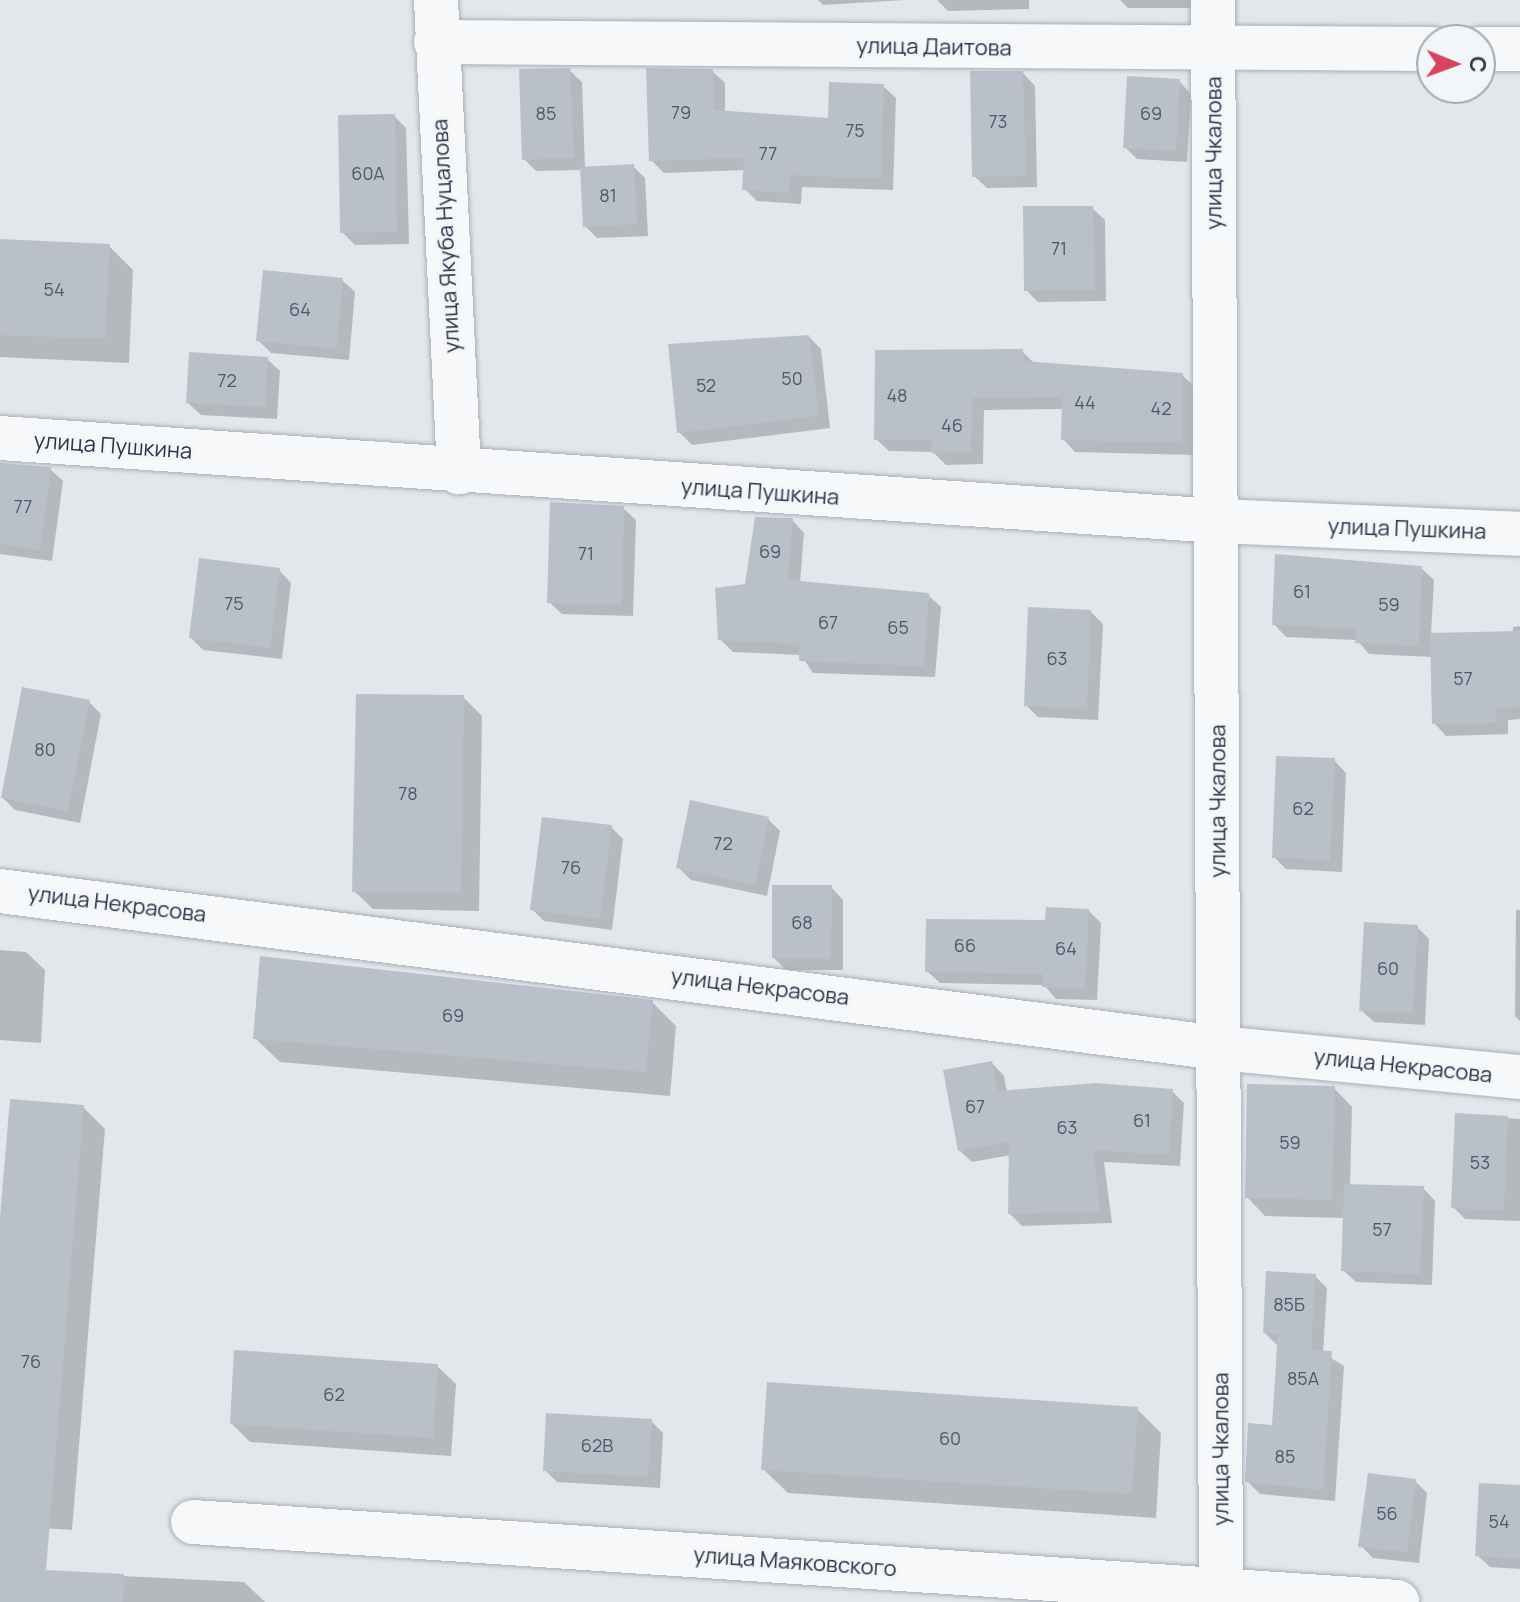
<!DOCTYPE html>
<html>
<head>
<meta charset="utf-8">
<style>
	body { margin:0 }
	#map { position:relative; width:1520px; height:1602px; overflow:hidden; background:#e3e7ec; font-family:Manrope,sans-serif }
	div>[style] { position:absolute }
	.shadow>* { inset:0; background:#0003 }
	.building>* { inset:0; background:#bac0ca }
	.roads { filter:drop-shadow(0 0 2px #a8aeb7) drop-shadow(0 0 2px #a8aeb7) }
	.street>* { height:44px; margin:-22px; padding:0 22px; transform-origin:22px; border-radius:22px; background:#f6f8fa }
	span { translate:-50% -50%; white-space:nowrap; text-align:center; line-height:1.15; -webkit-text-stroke:6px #f3f6f9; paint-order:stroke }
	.number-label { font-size:18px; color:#4e5866 }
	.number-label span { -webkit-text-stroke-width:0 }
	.street-label { font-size:22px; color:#2a3545 }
	.north { position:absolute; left:1416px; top:24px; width:80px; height:80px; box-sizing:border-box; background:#f3f6f9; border:2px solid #a3a9b1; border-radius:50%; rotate:91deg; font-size:22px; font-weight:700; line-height:32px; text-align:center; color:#2a3545 }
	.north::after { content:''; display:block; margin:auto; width:28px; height:36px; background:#d54461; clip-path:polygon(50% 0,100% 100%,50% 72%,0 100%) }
</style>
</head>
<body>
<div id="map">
	<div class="shadow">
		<div style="clip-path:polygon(818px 0,905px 0,823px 5px)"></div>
		<div style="clip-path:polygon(937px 0,1029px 0,1029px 9px,948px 11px)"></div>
		<div style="clip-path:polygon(1120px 0,1208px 0,1208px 8px,1128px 8px)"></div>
		<div style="clip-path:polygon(569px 70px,582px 82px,585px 168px,633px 166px,645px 178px,648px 236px,597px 238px,585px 226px,582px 170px,536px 171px,524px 159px)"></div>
		<div style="clip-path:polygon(712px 71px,725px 83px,725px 113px,830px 121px,883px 86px,896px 98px,893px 190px,802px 187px,801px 204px,757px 201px,745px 189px,746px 170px,664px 173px,651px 160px)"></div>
		<div style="clip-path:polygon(1023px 73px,1035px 86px,1037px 187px,987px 188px,974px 176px)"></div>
		<div style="clip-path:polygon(1179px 81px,1191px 94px,1187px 162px,1137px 159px,1125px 147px)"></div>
		<div style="clip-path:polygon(394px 116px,406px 128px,409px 244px,355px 245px,342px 232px)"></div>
		<div style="clip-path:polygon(1092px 208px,1105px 220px,1106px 301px,1038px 302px,1026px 290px)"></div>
		<div style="clip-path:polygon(0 241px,109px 246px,133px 270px,129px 363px,0 357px)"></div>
		<div style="clip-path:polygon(342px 280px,355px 292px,349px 360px,271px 353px,258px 340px)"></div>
		<div style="clip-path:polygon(809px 337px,821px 349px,830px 428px,692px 445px,679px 432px,670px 346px)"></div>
		<div style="clip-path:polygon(1022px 351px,1035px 364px,1182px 375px,1195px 387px,1194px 455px,1075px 452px,1063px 439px,1064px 409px,984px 410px,983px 464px,946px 465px,933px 452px,889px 451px,876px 439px)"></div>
		<div style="clip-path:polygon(267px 359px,280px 371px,277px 419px,201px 415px,188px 403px)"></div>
		<div style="clip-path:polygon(0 464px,50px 469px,63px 481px,52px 561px,0 554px)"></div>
		<div style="clip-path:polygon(623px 508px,636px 520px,633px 616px,562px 614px,549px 602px)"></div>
		<div style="clip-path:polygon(792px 520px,804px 533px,800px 583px,928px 595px,941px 607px,935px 677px,813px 673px,801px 655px,733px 652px,720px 639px,747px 586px)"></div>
		<div style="clip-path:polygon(1421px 568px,1434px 580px,1431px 635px,1513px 633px,1513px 627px,1520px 626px,1520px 719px,1508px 720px,1508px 734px,1446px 736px,1434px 723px,1432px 657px,1369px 654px,1357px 640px,1286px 637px,1274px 624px)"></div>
		<div style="clip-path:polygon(279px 570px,291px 583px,282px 659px,203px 650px,191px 638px)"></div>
		<div style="clip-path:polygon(1090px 611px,1103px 624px,1098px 720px,1038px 717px,1026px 705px)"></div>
		<div style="clip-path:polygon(463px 697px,482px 716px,479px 911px,373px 909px,354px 891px)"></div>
		<div style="clip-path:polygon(89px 702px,101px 714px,80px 823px,15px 810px,3px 798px)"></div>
		<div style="clip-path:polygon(1334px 760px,1346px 773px,1342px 872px,1286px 869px,1274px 857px)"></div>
		<div style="clip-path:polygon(768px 819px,780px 831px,767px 896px,691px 880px,678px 867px)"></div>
		<div style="clip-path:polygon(611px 827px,623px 839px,612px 930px,544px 921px,532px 909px)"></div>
		<div style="clip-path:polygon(831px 887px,843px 900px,843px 970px,786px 970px,774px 958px)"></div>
		<div style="clip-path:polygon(1516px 910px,1520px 910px,1520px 1021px,1515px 1016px)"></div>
		<div style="clip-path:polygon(1089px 911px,1101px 923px,1097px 1000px,1056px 999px,1044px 985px,940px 983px,927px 971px,1047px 922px)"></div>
		<div style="clip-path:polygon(1417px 927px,1429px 939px,1425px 1025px,1374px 1022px,1361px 1010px)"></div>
		<div style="clip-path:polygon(0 950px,26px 952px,45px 970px,41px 1043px,0 1040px)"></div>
		<div style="clip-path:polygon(652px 1002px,676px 1026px,670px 1096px,280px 1062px,255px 1038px)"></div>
		<div style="clip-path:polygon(992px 1063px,1004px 1076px,1007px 1093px,1172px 1091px,1184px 1103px,1180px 1166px,1104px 1162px,1112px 1223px,1022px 1226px,1010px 1214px,1011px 1155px,972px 1162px,959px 1150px)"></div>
		<div style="clip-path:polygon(1334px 1088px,1352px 1107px,1350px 1186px,1423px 1188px,1435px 1201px,1432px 1285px,1356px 1282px,1343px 1270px,1345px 1218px,1265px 1216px,1247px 1197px)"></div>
		<div style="clip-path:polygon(83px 1107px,105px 1129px,72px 1530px,1px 1525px,0 1242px)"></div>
		<div style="clip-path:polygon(1457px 1115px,1520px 1119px,1520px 1221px,1465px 1219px,1453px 1207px)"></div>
		<div style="clip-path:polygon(1315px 1276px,1327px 1288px,1323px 1353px,1344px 1366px,1335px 1501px,1260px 1494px,1247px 1481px,1274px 1427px,1277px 1345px,1265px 1333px)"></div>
		<div style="clip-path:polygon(437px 1366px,456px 1384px,451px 1456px,250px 1442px,232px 1424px)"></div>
		<div style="clip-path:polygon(1137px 1409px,1161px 1433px,1156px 1518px,788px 1493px,763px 1469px)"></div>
		<div style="clip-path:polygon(651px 1421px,663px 1433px,660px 1488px,557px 1482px,545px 1470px)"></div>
		<div style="clip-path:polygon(1415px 1481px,1427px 1493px,1419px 1563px,1373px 1558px,1361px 1546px)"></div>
		<div style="clip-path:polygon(1520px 1487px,1520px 1569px,1490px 1567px,1477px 1555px)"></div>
		<div style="clip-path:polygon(0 1570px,244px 1582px,265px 1602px,0 1602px)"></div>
	</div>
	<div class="building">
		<div style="clip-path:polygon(570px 68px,574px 158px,522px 160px,519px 69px)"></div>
		<div style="clip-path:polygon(646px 68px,713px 69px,714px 110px,828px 118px,829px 82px,884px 84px,881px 179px,790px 175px,789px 193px,742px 190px,744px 158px,649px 161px)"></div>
		<div style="clip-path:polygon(970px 71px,1023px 71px,1026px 176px,972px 177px)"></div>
		<div style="clip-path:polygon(1127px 76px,1180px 79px,1176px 151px,1123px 148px)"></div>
		<div style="clip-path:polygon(395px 114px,397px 232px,340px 233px,338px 115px)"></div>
		<div style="clip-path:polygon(634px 164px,637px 224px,583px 227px,580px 167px)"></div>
		<div style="clip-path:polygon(1023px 206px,1093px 206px,1095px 290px,1024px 291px)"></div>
		<div style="clip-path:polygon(0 239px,110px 244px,105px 339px,0 335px)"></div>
		<div style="clip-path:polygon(263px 270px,343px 278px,337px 349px,256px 341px)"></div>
		<div style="clip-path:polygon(809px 335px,819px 416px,677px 433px,668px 344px)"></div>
		<div style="clip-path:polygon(1023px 349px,1023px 361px,1183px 373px,1182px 443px,1061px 440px,1062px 397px,972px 398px,971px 452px,931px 453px,932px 440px,874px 440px,875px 350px)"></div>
		<div style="clip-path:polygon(189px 352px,268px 357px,265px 407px,186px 403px)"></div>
		<div style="clip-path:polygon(0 463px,51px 467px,40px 550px,0 544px)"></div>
		<div style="clip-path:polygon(550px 502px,624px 506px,622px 604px,547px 603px)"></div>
		<div style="clip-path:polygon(755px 517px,793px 518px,788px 580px,929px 593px,924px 666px,799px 661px,799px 644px,718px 640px,715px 588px,745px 584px)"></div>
		<div style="clip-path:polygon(1275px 554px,1422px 566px,1419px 646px,1355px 643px,1356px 629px,1272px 625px)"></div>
		<div style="clip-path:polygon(199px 558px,280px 568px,270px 648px,189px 638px)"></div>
		<div style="clip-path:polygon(1028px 607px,1091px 610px,1087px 709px,1024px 706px)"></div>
		<div style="clip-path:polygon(1520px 631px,1520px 707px,1496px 708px,1497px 723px,1432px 724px,1430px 633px)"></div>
		<div style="clip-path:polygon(22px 687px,90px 700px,68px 811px,1px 798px)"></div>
		<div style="clip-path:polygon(356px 694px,464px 695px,461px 893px,352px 892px)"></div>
		<div style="clip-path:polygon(1276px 756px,1335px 758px,1330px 860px,1272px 858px)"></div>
		<div style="clip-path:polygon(690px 800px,769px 817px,755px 885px,676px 868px)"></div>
		<div style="clip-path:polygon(542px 817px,612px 825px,600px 919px,530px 910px)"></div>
		<div style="clip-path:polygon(772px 885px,832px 885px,831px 959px,772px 958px)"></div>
		<div style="clip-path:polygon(1046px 907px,1089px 909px,1085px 989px,1042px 987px,1043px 974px,925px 972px,926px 919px,1045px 920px)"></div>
		<div style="clip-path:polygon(1364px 922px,1418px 925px,1413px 1013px,1359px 1011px)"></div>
		<div style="clip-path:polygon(260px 956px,653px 1000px,646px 1072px,253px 1039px)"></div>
		<div style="clip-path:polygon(992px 1061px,998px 1091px,1096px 1083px,1173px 1089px,1169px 1155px,1093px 1150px,1100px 1211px,1008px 1214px,1009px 1142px,958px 1151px,943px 1070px)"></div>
		<div style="clip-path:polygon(1247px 1084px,1335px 1086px,1332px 1200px,1245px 1198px)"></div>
		<div style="clip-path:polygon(10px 1099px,84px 1105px,46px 1570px,124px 1574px,123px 1602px,0 1602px,0 1217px)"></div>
		<div style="clip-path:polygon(1455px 1113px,1508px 1116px,1504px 1211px,1451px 1208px)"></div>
		<div style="clip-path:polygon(1344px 1184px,1424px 1186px,1420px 1274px,1341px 1271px)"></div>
		<div style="clip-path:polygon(1266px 1271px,1316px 1274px,1311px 1350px,1332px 1351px,1323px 1490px,1245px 1482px,1248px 1423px,1272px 1425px,1278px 1334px,1263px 1333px)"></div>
		<div style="clip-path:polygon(234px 1350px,438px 1364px,433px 1438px,230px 1424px)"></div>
		<div style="clip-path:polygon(767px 1382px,1138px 1407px,1132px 1494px,761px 1470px)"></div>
		<div style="clip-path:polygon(546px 1413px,652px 1419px,648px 1477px,543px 1471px)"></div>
		<div style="clip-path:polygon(1368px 1473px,1416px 1479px,1407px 1552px,1358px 1547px)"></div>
		<div style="clip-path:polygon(1479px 1483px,1520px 1485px,1520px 1559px,1475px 1556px)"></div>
	</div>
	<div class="roads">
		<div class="street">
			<div style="left:436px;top:0;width:473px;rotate:87.2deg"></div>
			<div style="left:1213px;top:0;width:1602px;rotate:89.71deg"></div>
			<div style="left:436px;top:42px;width:996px;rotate:0.4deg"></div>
			<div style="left:1480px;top:49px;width:40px"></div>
			<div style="left:0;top:438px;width:1219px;rotate:3.9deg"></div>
			<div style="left:1216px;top:521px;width:304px;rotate:2.4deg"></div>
			<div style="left:0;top:891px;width:1229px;rotate:7.34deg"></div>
			<div style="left:1219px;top:1048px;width:302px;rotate:5.5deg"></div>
			<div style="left:193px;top:1522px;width:1207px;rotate:3.8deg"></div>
		</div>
	</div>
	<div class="number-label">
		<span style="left:681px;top:112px">79</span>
		<span style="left:546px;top:113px">85</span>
		<span style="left:1151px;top:113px">69</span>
		<span style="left:998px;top:121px">73</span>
		<span style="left:855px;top:130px">75</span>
		<span style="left:768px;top:153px">77</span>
		<span style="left:368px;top:173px">60А</span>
		<span style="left:608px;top:195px">81</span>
		<span style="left:1059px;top:248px">71</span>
		<span style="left:54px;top:289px">54</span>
		<span style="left:300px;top:309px">64</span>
		<span style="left:792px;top:378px">50</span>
		<span style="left:227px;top:380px">72</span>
		<span style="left:706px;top:385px">52</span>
		<span style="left:897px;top:395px">48</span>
		<span style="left:1085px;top:402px">44</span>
		<span style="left:1161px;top:408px">42</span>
		<span style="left:952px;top:425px">46</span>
		<span style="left:23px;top:506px">77</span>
		<span style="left:770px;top:551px">69</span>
		<span style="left:586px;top:553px">71</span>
		<span style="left:1302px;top:591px">61</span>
		<span style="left:234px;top:603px">75</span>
		<span style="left:1389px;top:604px">59</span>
		<span style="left:828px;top:622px">67</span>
		<span style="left:898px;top:627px">65</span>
		<span style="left:1057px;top:658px">63</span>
		<span style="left:1463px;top:678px">57</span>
		<span style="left:45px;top:749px">80</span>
		<span style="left:408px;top:793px">78</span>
		<span style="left:1303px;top:808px">62</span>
		<span style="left:723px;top:843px">72</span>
		<span style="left:571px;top:867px">76</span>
		<span style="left:802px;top:922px">68</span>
		<span style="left:965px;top:945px">66</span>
		<span style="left:1066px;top:948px">64</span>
		<span style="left:1388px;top:968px">60</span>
		<span style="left:453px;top:1015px">69</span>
		<span style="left:975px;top:1106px">67</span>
		<span style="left:1142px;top:1120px">61</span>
		<span style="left:1067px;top:1127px">63</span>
		<span style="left:1290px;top:1142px">59</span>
		<span style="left:1480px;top:1162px">53</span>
		<span style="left:1382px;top:1229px">57</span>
		<span style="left:1289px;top:1304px">85Б</span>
		<span style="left:31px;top:1361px">76</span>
		<span style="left:1303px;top:1378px">85А</span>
		<span style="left:334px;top:1394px">62</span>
		<span style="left:950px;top:1438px">60</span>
		<span style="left:597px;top:1445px">62В</span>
		<span style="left:1285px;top:1456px">85</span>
		<span style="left:1387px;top:1513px">56</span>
		<span style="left:1499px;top:1521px">54</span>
	</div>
	<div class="street-label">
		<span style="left:934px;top:47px;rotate:1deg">улица Даитова</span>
		<span style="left:1214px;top:153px;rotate:-90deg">улица Чкалова</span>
		<span style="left:446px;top:236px;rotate:-93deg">улица Якуба Нуцалова</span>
		<span style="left:113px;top:446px;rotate:4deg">улица Пушкина</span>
		<span style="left:760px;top:492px;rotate:4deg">улица Пушкина</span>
		<span style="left:1407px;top:529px;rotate:2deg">улица Пушкина</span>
		<span style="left:1218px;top:801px;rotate:-90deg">улица Чкалова</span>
		<span style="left:117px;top:904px;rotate:7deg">улица Некрасова</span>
		<span style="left:760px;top:987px;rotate:7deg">улица Некрасова</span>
		<span style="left:1403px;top:1066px;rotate:6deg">улица Некрасова</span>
		<span style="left:1221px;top:1449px;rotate:-90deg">улица Чкалова</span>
		<span style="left:795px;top:1562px;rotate:4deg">улица Маяковского</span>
	</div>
	<div class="north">С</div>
</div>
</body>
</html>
